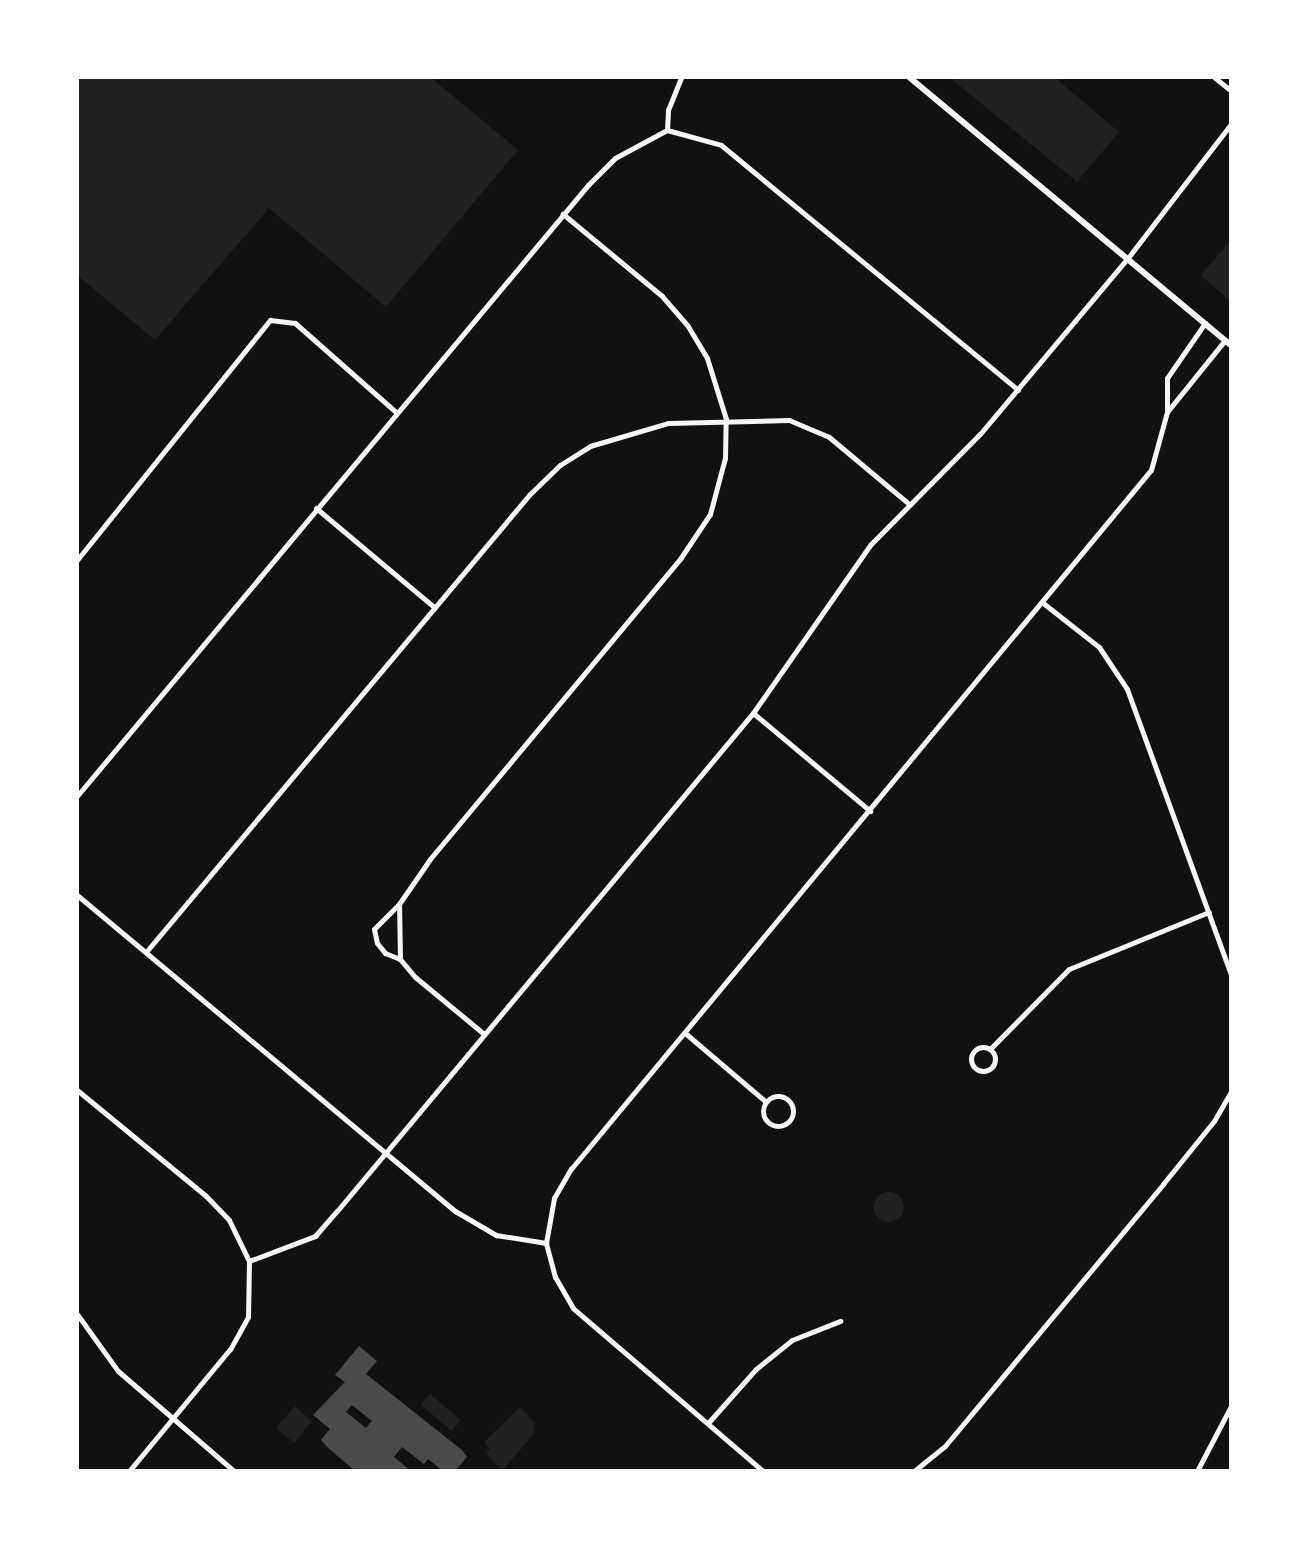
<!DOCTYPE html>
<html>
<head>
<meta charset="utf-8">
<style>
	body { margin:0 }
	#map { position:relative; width:1308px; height:1548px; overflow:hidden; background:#111; font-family:Cabin,sans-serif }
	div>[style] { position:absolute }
	.green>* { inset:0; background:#202020 }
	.round { border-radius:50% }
	.building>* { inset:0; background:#4a4a4a }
	.minor>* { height:5px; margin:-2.5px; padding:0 2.5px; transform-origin:2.5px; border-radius:2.5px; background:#f5f5f5 }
	.minor>.ring { margin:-2.5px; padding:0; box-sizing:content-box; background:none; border:5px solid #f5f5f5; border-radius:50% }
	.tertiary>* { height:6px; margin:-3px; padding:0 3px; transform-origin:3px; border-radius:3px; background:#f5f5f5 }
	span { translate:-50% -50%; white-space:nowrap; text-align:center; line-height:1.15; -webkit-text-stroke:7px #fff; paint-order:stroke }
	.frame { position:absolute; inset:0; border:79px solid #fff; pointer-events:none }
</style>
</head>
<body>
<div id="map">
	<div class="green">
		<div style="clip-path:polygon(77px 77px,430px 77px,518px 150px,386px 307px,269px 208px,155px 340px,77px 275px)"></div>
		<div style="clip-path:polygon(949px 77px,1054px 77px,1119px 132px,1077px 182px)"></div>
		<div style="clip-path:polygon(1231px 240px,1231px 302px,1201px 275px)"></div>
		<div class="round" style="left:874px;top:1192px;width:30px;height:30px"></div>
		<div style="clip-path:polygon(430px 1394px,461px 1420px,452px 1431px,421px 1405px)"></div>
		<div style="clip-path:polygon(295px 1406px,312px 1421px,294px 1443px,276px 1428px)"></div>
		<div style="clip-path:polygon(520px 1407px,534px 1422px,533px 1435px,502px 1471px,486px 1453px,490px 1449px,484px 1442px)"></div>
	</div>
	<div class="building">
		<div style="clip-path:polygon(evenodd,359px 1346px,377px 1361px,366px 1374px,462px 1450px,467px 1457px,455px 1471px,443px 1471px,428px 1459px,424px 1464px,402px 1447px,394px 1457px,411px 1471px,355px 1471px,327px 1447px,321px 1440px,330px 1429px,313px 1415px,345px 1382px,335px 1375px,359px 1346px,352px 1405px,372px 1421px,366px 1428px,346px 1412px,352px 1405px)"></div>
	</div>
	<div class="minor">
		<div style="left:1214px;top:77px;width:22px;rotate:39deg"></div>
		<div style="left:667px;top:130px;width:56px;rotate:15.5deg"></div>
		<div style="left:721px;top:145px;width:385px;rotate:39.5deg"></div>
		<div style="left:667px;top:130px;width:20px;rotate:-87deg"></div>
		<div style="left:668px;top:110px;width:35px;rotate:-68deg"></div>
		<div style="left:1167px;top:412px;width:92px;rotate:-51.1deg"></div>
		<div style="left:316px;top:508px;width:155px;rotate:40deg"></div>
		<div style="left:77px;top:560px;width:308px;rotate:-51.2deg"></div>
		<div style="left:270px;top:320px;width:25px;rotate:7deg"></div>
		<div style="left:295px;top:323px;width:135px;rotate:41.4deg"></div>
		<div style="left:1043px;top:603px;width:71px;rotate:38.2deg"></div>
		<div style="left:1099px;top:647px;width:50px;rotate:56.3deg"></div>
		<div style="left:1127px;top:689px;width:304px;rotate:70deg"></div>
		<div style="left:753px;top:713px;width:153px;rotate:39.9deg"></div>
		<div style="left:77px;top:796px;width:797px;rotate:-50.09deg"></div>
		<div style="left:588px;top:185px;width:38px;rotate:-45deg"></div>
		<div style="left:615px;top:158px;width:59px;rotate:-28.3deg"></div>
		<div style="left:77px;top:895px;width:493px;rotate:39.9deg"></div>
		<div style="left:455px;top:1211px;width:48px;rotate:30.3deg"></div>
		<div style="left:496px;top:1235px;width:51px;rotate:9.1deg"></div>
		<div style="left:399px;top:904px;width:35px;rotate:135deg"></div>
		<div style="left:374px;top:929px;width:14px;rotate:78deg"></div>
		<div style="left:377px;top:943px;width:13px;rotate:51deg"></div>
		<div style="left:385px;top:953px;width:16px;rotate:22deg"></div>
		<div style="left:146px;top:952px;width:596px;rotate:-50.03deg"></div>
		<div style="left:529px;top:495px;width:43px;rotate:-44.1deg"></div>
		<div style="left:560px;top:465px;width:36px;rotate:-32deg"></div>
		<div style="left:590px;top:446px;width:81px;rotate:-16.4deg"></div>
		<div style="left:668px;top:423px;width:121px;rotate:-1.4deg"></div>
		<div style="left:789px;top:420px;width:43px;rotate:23deg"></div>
		<div style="left:829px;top:437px;width:103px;rotate:39.9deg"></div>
		<div style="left:685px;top:1033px;width:106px;rotate:40.4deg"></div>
		<div style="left:484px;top:1034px;width:89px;rotate:-140.4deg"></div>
		<div style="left:415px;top:977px;width:23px;rotate:-130deg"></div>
		<div style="left:400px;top:959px;width:55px;rotate:-91deg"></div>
		<div style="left:399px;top:904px;width:55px;rotate:-55.4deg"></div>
		<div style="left:430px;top:859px;width:391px;rotate:-50.2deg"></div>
		<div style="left:680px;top:559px;width:54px;rotate:-56.3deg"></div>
		<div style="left:710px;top:514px;width:58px;rotate:-75deg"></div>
		<div style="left:725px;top:458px;width:39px;rotate:-89deg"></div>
		<div style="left:726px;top:419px;width:64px;rotate:-107.3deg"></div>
		<div style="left:707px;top:358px;width:37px;rotate:-121deg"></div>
		<div style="left:688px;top:326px;width:40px;rotate:-131deg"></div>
		<div style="left:662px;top:296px;width:129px;rotate:-140.4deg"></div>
		<div class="ring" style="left:971px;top:1047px;width:19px;height:19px"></div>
		<div style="left:990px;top:1049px;width:112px;rotate:-45.4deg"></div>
		<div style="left:1069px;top:969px;width:151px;rotate:-22.2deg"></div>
		<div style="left:77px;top:1090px;width:167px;rotate:39.4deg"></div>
		<div style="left:206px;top:1196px;width:33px;rotate:46deg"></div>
		<div style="left:229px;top:1220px;width:46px;rotate:64deg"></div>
		<div style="left:249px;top:1261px;width:56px;rotate:91deg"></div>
		<div style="left:248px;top:1317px;width:37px;rotate:119deg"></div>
		<div style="left:230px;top:1349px;width:158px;rotate:129.6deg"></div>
		<div class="ring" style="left:763px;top:1096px;width:25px;height:25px"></div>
		<div style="left:249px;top:1261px;width:71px;rotate:-20.7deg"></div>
		<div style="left:315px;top:1236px;width:33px;rotate:-49deg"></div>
		<div style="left:337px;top:1211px;width:649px;rotate:-50.13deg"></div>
		<div style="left:753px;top:713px;width:206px;rotate:-55.1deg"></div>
		<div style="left:871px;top:544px;width:155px;rotate:-45.3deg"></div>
		<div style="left:980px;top:434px;width:229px;rotate:-50deg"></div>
		<div style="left:1127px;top:259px;width:170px;rotate:-52.4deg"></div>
		<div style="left:77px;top:1314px;width:70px;rotate:54.3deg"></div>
		<div style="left:118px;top:1371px;width:153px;rotate:40.8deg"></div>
		<div style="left:708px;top:1423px;width:72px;rotate:-48.4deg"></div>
		<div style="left:756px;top:1369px;width:46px;rotate:-38.9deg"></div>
		<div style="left:792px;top:1340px;width:52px;rotate:-21.6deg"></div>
		<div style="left:763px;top:1471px;width:250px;rotate:-139.4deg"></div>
		<div style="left:573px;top:1308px;width:36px;rotate:-120deg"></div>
		<div style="left:555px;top:1277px;width:35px;rotate:-105deg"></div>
		<div style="left:546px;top:1243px;width:46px;rotate:-79.9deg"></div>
		<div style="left:554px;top:1198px;width:34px;rotate:-60deg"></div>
		<div style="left:571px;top:1169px;width:908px;rotate:-50.32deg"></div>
		<div style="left:1151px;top:470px;width:60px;rotate:-74.6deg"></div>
		<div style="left:1167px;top:412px;width:34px;rotate:-90deg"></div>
		<div style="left:1167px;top:378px;width:67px;rotate:-55.4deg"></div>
		<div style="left:914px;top:1471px;width:40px;rotate:-39deg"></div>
		<div style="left:945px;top:1446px;width:341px;rotate:-50.2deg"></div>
		<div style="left:1163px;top:1184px;width:81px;rotate:-51deg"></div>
		<div style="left:1214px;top:1121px;width:34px;rotate:-60deg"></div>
		<div style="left:1197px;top:1471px;width:73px;rotate:-62.4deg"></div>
	</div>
	<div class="tertiary">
		<div style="left:909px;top:77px;width:419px;rotate:39.8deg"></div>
	</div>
	<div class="frame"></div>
</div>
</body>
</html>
